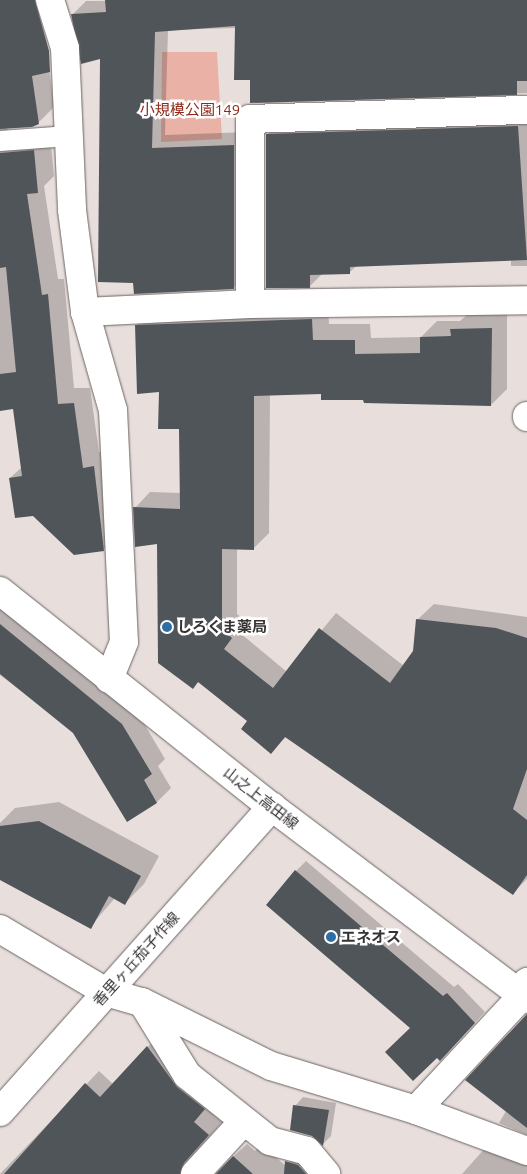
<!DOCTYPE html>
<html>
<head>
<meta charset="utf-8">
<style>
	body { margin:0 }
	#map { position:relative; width:527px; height:1174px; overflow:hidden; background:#e8dfdd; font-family:Ubuntu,"Noto Sans JP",sans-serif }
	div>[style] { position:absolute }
	.green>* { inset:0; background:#eab2a7 }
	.shadow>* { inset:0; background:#0003 }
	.building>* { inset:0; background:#50555a }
	.roads { filter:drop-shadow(0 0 1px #6b6462) drop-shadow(0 0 1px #6b6462) }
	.lane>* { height:20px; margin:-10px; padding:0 10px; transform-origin:10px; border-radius:10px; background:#fff }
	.street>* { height:28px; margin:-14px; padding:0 14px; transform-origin:14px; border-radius:14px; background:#fff }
	.secondary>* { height:28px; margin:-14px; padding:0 14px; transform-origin:14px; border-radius:14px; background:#fff }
	.dots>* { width:14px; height:14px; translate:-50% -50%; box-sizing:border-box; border:2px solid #fff; border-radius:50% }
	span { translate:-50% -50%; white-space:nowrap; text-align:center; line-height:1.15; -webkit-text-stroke:5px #fff; paint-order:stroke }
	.park-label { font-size:15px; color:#8f2918 }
	.poi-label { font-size:15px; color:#373333; font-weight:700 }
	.left { translate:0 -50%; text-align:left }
	.street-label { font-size:15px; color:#373333 }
</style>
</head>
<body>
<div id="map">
	<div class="green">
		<div style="clip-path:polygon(162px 52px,217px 52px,222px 139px,161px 142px)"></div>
	</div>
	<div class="shadow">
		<div style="clip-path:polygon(0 0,30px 0,47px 53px,54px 107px,38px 123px,6px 128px,17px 137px,50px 135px,54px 176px,44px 186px,58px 279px,64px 279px,74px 388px,90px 388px,99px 452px,110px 451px,120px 534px,103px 550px,10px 478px,22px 467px,14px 407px,0 410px)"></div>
		<div style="clip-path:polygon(527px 0,527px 93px,252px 102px,251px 79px,236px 28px,168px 30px,165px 135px,247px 132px,247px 274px,234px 288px,135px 293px,102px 58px,72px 15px,86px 1px)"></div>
		<div style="clip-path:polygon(527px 113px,527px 266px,511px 266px,511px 259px,357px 265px,350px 272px,323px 273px,310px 286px,267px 135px,280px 121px)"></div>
		<div style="clip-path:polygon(328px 303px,329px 324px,370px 324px,371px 338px,421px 337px,437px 321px,460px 321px,468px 314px,507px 312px,507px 389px,491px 405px,322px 393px,270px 395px,269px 533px,253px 549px,237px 548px,237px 614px,247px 622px,239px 632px,287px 672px,336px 613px,404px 666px,414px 652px,418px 619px,434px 604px,527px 617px,527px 879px,513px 893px,287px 736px,271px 752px,249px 721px,199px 681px,193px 688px,159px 543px,135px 508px,150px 492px,181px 493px,180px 428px,160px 391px,136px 326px,152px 310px)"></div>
		<div style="clip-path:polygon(0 599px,136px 710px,165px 759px,158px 766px,171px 788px,157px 802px,127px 820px,74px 732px,0 675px)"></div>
		<div style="clip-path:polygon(59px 802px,159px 856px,144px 884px,125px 903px,115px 898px,90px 927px,0 878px,0 823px,15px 808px)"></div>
		<div style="clip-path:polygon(306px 861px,454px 987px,458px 984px,485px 1012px,450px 1049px,411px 1028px,296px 871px)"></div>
		<div style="clip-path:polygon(527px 1016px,527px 1135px,499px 1123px,506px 1111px)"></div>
		<div style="clip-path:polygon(160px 1034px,217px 1096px,206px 1108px,222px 1122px,192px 1157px,202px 1174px,0 1174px,99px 1071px,113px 1084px)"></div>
		<div style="clip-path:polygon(303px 1097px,336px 1103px,331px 1136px,323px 1144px,295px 1106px)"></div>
		<div style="clip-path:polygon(494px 1138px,527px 1160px,527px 1174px,462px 1174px)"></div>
		<div style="clip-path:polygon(247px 1144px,255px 1151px,261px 1145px,286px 1166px,300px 1149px,335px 1174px,214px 1174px)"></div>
	</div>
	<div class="building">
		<div style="clip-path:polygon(0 0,35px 0,49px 51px,50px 72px,32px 76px,39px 124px,32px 127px,0 129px)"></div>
		<div style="clip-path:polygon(105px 0,527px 0,527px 81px,517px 81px,517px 95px,250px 103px,250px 80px,234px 80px,235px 26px,155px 32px,152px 148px,234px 145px,234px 289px,134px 294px,133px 283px,98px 282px,100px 59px,81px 64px,71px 14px,106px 12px)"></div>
		<div style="clip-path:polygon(518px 126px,527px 260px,350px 267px,350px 274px,310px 275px,310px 288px,266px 288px,266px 134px)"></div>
		<div style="clip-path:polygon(34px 150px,38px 193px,27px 194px,42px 295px,48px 294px,58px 404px,74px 403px,83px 468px,94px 466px,104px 551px,74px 555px,33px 516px,15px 518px,9px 478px,22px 476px,13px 409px,0 411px,0 374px,16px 372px,6px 267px,0 268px,0 153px)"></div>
		<div style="clip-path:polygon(312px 319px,313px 340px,355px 340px,355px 354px,420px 353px,420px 337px,451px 336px,450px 329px,492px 328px,491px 406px,364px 403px,363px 400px,321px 400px,321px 394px,254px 396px,254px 550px,222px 549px,222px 630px,232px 638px,224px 649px,273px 688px,319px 628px,390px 683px,413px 651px,416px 619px,496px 628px,527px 638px,527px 769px,513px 809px,527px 820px,527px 875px,513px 895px,285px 737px,271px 754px,241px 729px,247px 721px,198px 682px,193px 689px,158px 663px,157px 544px,135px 547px,133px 507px,180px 509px,179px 429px,158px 429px,159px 392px,137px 394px,135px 325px)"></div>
		<div style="clip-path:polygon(0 624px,122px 724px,152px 774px,144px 780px,157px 803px,127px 822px,73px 733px,0 674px)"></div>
		<div style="clip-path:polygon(39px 821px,141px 876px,125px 905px,109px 896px,91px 929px,0 880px,0 826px)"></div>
		<div style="clip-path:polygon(295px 870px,443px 996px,447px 993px,475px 1023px,440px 1061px,437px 1058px,413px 1081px,385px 1052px,410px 1028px,266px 905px)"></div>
		<div style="clip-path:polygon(527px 1014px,527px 1128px,465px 1080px)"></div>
		<div style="clip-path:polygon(147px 1046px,177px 1087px,205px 1109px,194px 1122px,209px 1135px,184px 1163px,180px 1174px,4px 1174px,85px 1083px,100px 1097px)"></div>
		<div style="clip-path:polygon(293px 1105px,329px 1110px,323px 1146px,312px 1136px,290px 1130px)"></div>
		<div style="clip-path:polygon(233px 1156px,253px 1174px,216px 1174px)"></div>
		<div style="clip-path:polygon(285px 1161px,298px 1165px,306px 1174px,284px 1174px)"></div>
	</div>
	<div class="roads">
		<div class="lane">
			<div style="left:0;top:141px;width:69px;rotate:-4.1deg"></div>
		</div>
		<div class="street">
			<div style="left:50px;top:0;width:50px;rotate:72.6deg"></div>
			<div style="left:65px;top:48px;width:162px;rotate:87.5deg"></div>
			<div style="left:72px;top:210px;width:103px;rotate:82.7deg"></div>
			<div style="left:85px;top:312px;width:102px;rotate:74.1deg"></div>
			<div style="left:113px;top:410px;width:232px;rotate:87.3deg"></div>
			<div style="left:124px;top:642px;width:40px;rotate:112deg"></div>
			<div style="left:250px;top:304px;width:185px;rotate:-90deg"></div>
			<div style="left:250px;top:119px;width:277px;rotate:-1.9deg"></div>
			<div style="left:85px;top:312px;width:165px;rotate:-2.8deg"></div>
			<div style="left:250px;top:304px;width:277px;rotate:-0.8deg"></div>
			<div style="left:527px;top:417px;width:1px;rotate:-90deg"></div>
			<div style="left:0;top:929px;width:123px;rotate:30.7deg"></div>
			<div style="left:106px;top:992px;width:37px;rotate:16deg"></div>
			<div style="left:142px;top:1002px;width:144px;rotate:26.4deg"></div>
			<div style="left:271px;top:1066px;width:152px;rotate:16.9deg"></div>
			<div style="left:416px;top:1110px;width:118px;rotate:20.3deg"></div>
			<div style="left:142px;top:1002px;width:86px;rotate:58.3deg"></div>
			<div style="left:187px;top:1075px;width:106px;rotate:38.5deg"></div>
			<div style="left:270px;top:1141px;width:38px;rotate:15deg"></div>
			<div style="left:307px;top:1151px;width:30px;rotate:50deg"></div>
			<div style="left:416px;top:1110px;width:156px;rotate:-47.1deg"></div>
			<div style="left:522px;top:996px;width:15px;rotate:-70deg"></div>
			<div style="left:195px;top:1174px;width:69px;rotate:-47.3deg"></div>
		</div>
		<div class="secondary">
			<div style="left:0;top:591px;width:347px;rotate:38.5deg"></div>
			<div style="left:272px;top:807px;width:319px;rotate:37deg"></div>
			<div style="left:0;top:1112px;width:409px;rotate:-48.3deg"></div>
		</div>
	</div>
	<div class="dots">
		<div style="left:167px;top:627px;background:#2d6ea4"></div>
		<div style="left:331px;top:937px;background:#2d6ea4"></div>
	</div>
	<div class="park-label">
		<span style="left:190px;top:110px">小規模公園149</span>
	</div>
	<div class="poi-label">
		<span class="left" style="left:177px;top:627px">しろくま薬局</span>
		<span class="left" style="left:341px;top:937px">エネオス</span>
	</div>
	<div class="street-label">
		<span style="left:261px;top:798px;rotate:38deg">山之上高田線</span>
		<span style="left:136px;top:959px;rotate:-48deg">香里ヶ丘茄子作線</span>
	</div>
</div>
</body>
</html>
